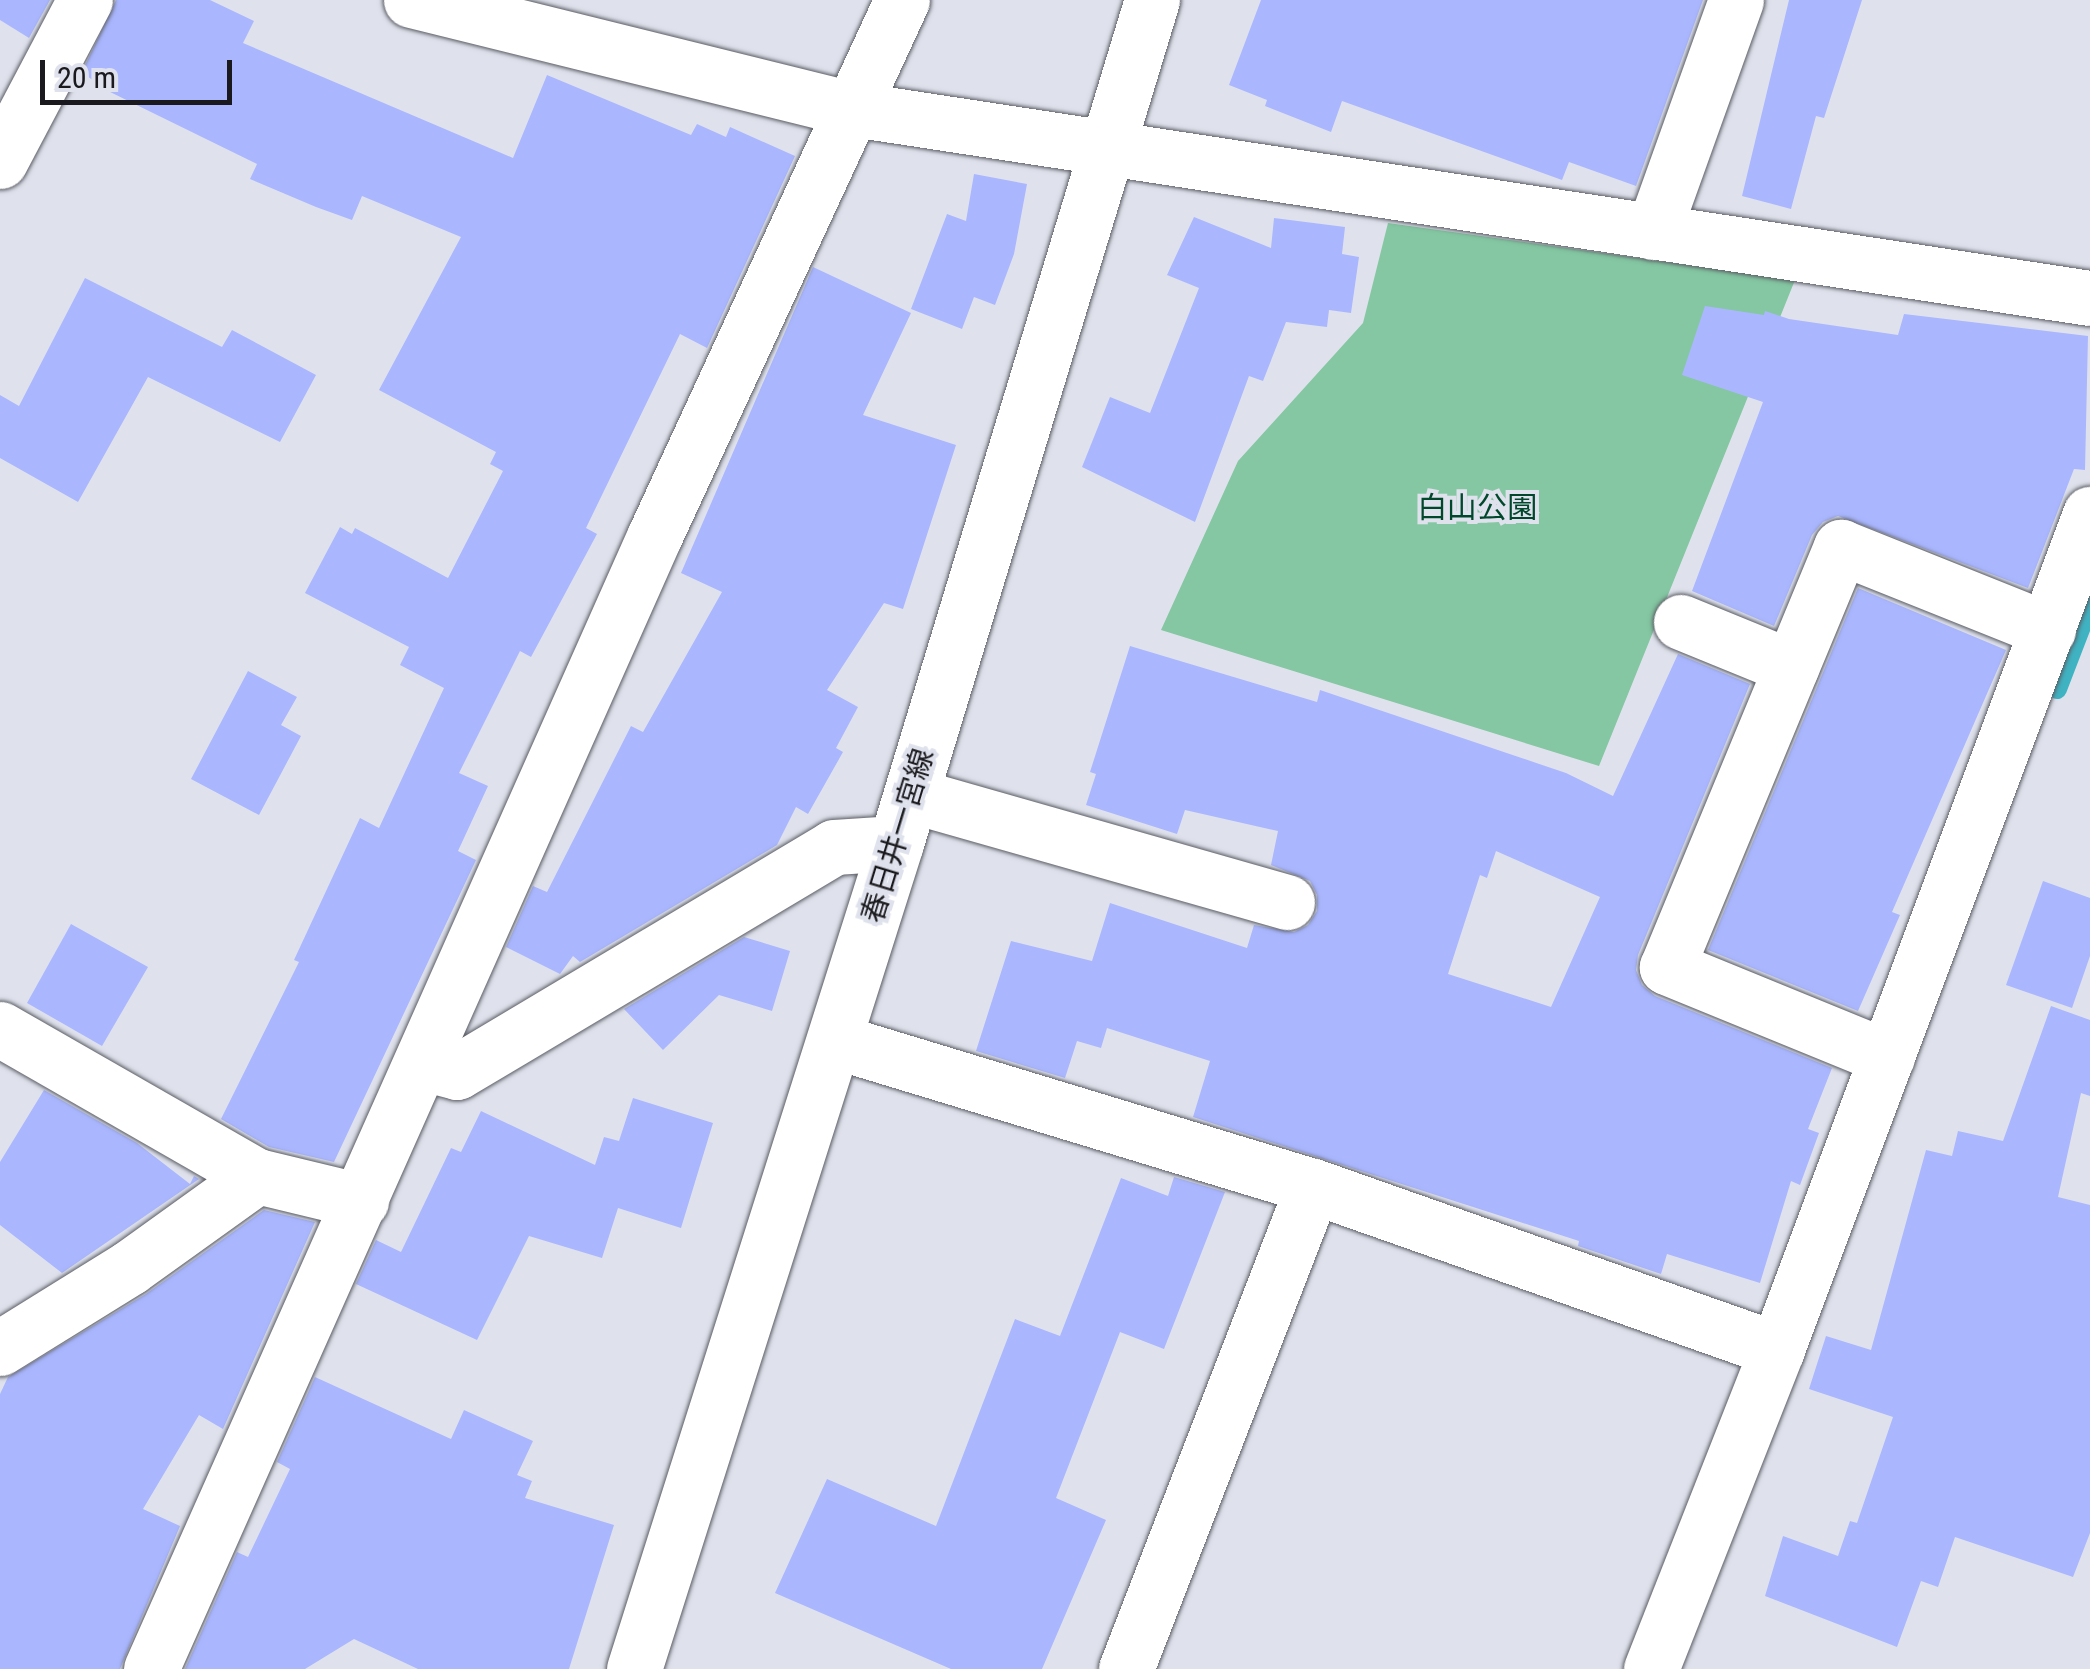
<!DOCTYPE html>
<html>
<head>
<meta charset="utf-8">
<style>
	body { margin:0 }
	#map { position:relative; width:2090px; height:1669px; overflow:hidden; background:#dfe2ec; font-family:"Roboto Condensed","Noto Sans JP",sans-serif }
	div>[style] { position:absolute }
	.green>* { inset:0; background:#84c7a2 }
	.stream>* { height:20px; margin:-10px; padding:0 10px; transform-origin:10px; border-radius:10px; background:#40b3c2 }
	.building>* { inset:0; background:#aab7fe }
	.roads { filter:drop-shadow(0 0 2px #5a5c64) drop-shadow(0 0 2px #5a5c64) }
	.minor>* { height:55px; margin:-27.5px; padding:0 27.5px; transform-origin:27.5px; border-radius:27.5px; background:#fff }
	.major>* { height:55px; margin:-27.5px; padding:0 27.5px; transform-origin:27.5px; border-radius:27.5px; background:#fff }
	span { translate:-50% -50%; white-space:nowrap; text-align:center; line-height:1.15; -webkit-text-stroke:8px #dfe2ec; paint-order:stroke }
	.park-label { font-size:30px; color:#01472c }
	.street-label { font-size:30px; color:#1a1a1e }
	.scale { position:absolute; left:40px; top:60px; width:192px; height:45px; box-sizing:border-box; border:5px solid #1a1a1e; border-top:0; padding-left:12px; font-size:30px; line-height:35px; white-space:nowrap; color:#1a1a1e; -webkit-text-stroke:8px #dfe2ec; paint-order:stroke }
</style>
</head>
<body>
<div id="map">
	<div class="green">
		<div style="clip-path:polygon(1388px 223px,1795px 280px,1599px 766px,1161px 630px,1238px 461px,1363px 323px)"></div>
	</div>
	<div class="stream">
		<div style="left:2057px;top:689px;width:92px;rotate:-69deg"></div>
	</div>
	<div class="building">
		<div style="clip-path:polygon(0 0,50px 0,29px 38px,0 20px)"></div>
		<div style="clip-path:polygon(116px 0,210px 0,254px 21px,243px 43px,513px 158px,547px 75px,691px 135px,697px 124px,726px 137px,730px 127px,795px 156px,707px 348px,680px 334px,586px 528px,597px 534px,531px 657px,520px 651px,459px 773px,488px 786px,458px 851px,476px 860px,334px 1162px,269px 1147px,221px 1119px,299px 962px,294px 960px,360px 818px,379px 828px,444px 688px,400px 665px,409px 647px,305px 593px,340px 527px,352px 534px,355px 528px,448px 578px,503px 471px,490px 464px,496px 452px,379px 390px,461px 237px,362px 196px,352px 220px,316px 207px,250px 179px,257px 164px,104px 89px,82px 72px)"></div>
		<div style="clip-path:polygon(1261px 0,1703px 0,1636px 186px,1569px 162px,1562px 180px,1342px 101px,1331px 132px,1265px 106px,1267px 100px,1229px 85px)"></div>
		<div style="clip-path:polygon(1789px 0,1862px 0,1824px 118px,1816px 116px,1791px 209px,1742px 196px)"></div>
		<div style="clip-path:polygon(974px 174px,1027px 184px,1014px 254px,995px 305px,974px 297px,962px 329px,911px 309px,947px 214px,966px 221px)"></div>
		<div style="clip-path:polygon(1194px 217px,1271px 248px,1274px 218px,1345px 227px,1342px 254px,1359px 257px,1351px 313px,1329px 310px,1327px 327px,1286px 322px,1263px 381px,1249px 376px,1195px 522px,1082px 467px,1110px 397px,1150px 413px,1199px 288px,1167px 275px)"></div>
		<div style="clip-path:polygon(813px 267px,911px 313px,863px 415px,956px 445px,903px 609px,884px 603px,827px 690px,858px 707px,836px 748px,843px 752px,808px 814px,796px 807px,777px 845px,580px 962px,573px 956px,560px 974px,506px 947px,533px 886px,547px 892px,631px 726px,643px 732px,722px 592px,681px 573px)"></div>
		<div style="clip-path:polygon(85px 278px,222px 347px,232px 330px,316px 375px,280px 442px,148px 377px,78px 502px,0 458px,0 395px,19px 406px)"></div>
		<div style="clip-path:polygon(1705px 306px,1764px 315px,1765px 311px,1789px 319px,1898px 335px,1904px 314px,2088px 336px,2085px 470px,2074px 469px,2028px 588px,1838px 516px,1823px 522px,1812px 535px,1774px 626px,1692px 591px,1763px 402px,1682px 375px)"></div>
		<div style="clip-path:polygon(1858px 588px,2006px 650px,1892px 912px,1900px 915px,1858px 1011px,1708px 950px)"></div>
		<div style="clip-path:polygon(evenodd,1130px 646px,1317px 702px,1320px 690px,1566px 773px,1613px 796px,1678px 654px,1750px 684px,1638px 955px,1636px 970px,1642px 985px,1655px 996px,1832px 1068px,1808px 1129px,1819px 1133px,1800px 1185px,1791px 1181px,1760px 1283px,1667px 1254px,1661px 1274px,1578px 1246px,1579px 1241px,1193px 1117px,1210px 1061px,1107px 1028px,1101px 1048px,1077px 1041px,1065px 1078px,976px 1051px,1011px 941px,1092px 961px,1110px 903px,1247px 948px,1254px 925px,1294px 932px,1308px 925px,1317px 911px,1317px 895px,1310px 881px,1271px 865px,1278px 831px,1185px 810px,1177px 834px,1086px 805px,1096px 774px,1090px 772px,1130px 646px,1496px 851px,1600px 897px,1551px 1007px,1448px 974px,1480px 875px,1487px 878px,1496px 851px)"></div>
		<div style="clip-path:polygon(248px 671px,297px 697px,281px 725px,301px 736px,259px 815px,191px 779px)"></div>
		<div style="clip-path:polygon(2043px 881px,2090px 898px,2090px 956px,2072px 1008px,2006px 985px)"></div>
		<div style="clip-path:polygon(71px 924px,148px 967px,102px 1046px,27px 1003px)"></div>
		<div style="clip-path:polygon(744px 937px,790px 951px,772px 1011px,719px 995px,663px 1050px,624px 1009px)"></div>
		<div style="clip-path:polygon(2051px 1006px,2090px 1020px,2090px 1096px,2081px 1093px,2058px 1197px,2090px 1205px,2090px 1533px,2073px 1577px,1955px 1537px,1938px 1587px,1921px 1581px,1897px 1647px,1765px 1596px,1783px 1536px,1838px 1556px,1850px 1521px,1857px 1523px,1893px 1417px,1809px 1389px,1826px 1336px,1871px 1350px,1926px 1150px,1952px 1156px,1958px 1131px,2003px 1141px)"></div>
		<div style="clip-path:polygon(44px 1090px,137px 1143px,190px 1184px,194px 1176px,199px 1179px,62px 1273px,0 1225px,0 1162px)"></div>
		<div style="clip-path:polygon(633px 1098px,713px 1123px,681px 1228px,618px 1208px,602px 1258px,529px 1236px,477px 1340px,356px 1284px,376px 1240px,401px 1252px,451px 1148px,461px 1152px,481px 1111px,595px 1165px,604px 1137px,619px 1141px)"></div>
		<div style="clip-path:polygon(1174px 1177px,1225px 1192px,1164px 1349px,1120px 1332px,1056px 1498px,1106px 1520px,1042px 1669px,951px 1669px,775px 1593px,827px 1479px,936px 1526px,1015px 1319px,1060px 1336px,1121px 1178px,1168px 1196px)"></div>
		<div style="clip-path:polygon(264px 1210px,315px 1222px,223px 1429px,199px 1415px,143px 1509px,180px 1526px,120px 1669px,0 1669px,0 1394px,8px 1377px,146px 1294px)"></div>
		<div style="clip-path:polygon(315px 1377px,451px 1439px,464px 1410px,533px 1441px,517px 1475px,532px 1481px,525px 1498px,614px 1525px,569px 1669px,418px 1669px,354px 1639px,305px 1669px,185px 1669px,237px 1552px,248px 1557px,290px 1469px,277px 1462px)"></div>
	</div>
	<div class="roads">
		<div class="minor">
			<div style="left:411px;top:0;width:455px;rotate:13.9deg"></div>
			<div style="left:853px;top:109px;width:1251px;rotate:8.69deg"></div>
			<div style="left:0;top:161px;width:182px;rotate:-62.2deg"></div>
			<div style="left:1653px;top:232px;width:246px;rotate:-70.3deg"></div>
			<div style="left:1681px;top:622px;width:119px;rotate:22.2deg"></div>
			<div style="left:911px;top:795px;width:391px;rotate:15.9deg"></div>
			<div style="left:0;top:1029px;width:296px;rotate:29.8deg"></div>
			<div style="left:257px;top:1176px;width:107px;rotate:13.5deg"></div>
			<div style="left:835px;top:1041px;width:500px;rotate:16.9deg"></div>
			<div style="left:1313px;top:1186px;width:492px;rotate:19.4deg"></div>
			<div style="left:1887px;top:1057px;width:238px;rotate:-157.8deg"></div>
			<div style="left:1667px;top:967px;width:455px;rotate:-67.5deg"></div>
			<div style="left:1841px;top:547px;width:223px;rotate:21.8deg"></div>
			<div style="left:423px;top:1063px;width:35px;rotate:15deg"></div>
			<div style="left:457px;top:1072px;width:439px;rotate:-30.8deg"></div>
			<div style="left:834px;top:847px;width:62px;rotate:-3.7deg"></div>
			<div style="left:0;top:1348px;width:152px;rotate:-31.8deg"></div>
			<div style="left:129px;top:1268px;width:158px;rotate:-35.7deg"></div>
			<div style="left:151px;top:1669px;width:1241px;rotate:-66.04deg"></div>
			<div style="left:655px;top:535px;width:589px;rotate:-65.22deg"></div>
			<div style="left:1126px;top:1669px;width:518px;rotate:-68.84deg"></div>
			<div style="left:1651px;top:1669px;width:344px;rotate:-68.5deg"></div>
			<div style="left:1777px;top:1349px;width:892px;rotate:-69.45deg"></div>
		</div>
		<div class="major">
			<div style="left:634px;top:1669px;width:867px;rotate:-72.4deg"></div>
			<div style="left:896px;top:843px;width:881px;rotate:-73.11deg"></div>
		</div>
	</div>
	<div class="park-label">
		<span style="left:1477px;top:508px">白山公園</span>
	</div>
	<div class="street-label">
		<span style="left:898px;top:836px;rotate:-73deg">春日井一宮線</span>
	</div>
	<div class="scale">20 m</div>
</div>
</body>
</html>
